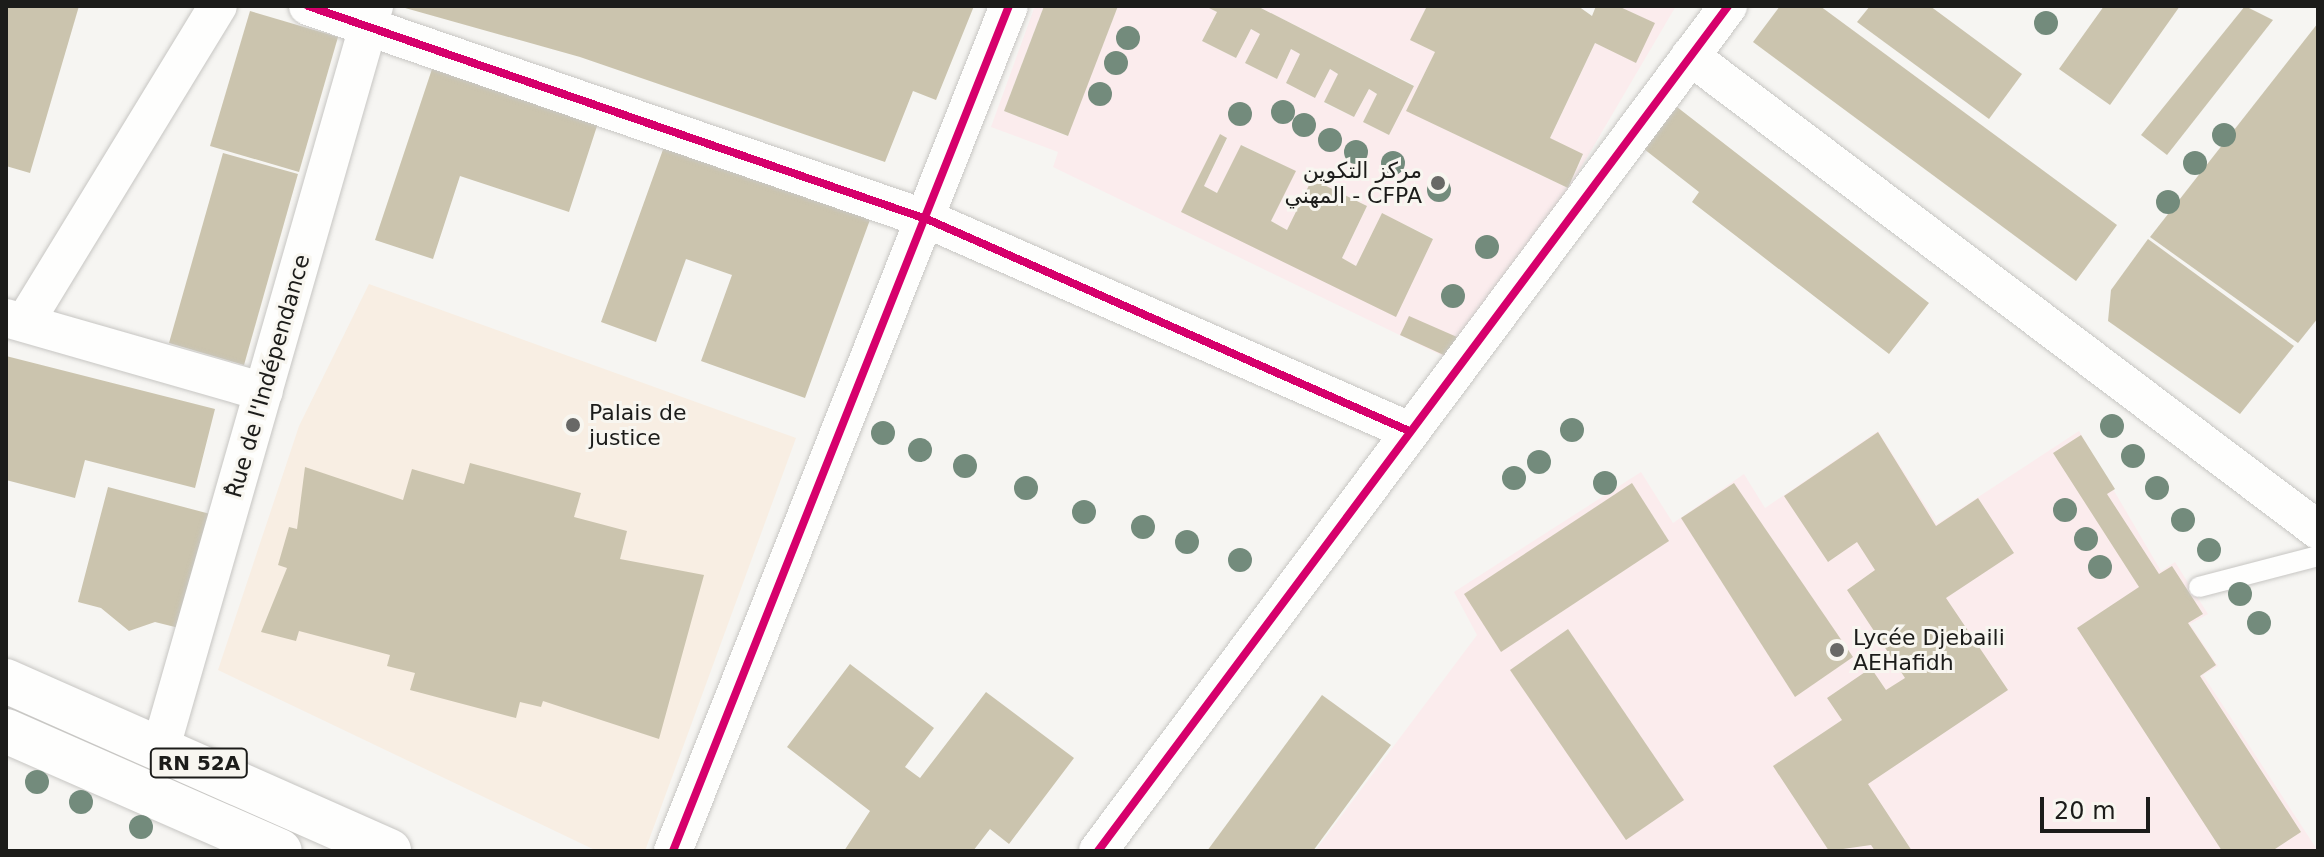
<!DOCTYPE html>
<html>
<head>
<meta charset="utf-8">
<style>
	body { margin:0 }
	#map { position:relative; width:2324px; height:857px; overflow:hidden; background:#f6f5f2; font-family:"DejaVu Sans","Noto Naskh Arabic",sans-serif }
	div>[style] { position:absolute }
	.commercial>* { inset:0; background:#f8eee3 }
	.education>* { inset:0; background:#fbeced }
	.building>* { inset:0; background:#cbc4ae }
	.roads { filter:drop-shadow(0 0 2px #c7c6c3) drop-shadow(0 0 2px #c7c6c3) }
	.service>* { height:20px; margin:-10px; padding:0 10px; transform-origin:10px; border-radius:10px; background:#fefefd }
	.minor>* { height:38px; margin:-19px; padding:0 19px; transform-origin:19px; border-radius:19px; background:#fefefd }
	.primary>* { height:44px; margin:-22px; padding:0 22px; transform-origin:22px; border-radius:22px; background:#fefefd }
	.cycleway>* { height:8px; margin:-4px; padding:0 4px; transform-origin:4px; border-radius:4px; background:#d6006c }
	.trees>* { width:24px; height:24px; margin:-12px; border-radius:50%; background:#738b7c }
	.dots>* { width:22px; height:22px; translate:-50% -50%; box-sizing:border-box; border:4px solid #f8f6f0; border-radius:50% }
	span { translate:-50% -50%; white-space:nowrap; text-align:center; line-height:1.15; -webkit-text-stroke:6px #f8f6f0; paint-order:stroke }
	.shield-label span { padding:2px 6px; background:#f8f6f0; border:2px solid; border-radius:6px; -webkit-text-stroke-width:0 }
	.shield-label { font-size:20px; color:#1c1c1a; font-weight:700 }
	.poi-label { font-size:22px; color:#1c1c1a }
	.right { translate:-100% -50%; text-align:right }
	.left { translate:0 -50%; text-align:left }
	.street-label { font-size:22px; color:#1c1c1a }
	.frame { position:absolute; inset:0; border:8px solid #1c1c1a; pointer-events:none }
	.scale { position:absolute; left:2040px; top:797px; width:110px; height:36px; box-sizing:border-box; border:4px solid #1c1c1a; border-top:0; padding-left:10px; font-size:24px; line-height:28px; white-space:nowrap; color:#1c1c1a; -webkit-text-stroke:6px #f8f6f0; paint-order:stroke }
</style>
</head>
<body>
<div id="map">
	<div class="commercial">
		<div style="clip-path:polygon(369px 284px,796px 438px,645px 851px,597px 851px,218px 670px,299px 426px)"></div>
	</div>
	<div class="education">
		<div style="clip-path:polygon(evenodd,1035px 6px,1044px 6px,1004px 111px,1067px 136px,1118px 6px,1205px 6px,1217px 12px,1202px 41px,1236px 58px,1251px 29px,1260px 34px,1245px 63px,1277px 79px,1291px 49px,1300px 54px,1286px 83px,1315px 98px,1330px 69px,1338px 74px,1324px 103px,1354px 117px,1369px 89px,1377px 94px,1363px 122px,1389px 135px,1414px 85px,1257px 6px,1427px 6px,1411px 40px,1435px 52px,1407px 111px,1568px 188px,1583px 155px,1550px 138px,1595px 43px,1636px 62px,1654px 23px,1618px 6px,1676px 6px,1569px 188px,1449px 359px,1053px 167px,1058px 152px,991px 127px,1035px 6px,1220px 134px,1227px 139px,1204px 186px,1217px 193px,1242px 145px,1295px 171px,1271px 221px,1287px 230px,1312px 179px,1367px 206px,1342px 258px,1356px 266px,1382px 214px,1433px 238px,1396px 316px,1182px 212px,1220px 134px)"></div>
		<div style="clip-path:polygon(1878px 431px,1937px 524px,2079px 431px,2161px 571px,2175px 562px,2208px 614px,2190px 624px,2218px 666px,2203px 675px,2318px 851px,1315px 851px,1477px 635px,1454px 592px,1641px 472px,1673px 523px,1744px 474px,1765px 508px)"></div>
	</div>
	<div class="building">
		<div style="clip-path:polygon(6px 6px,79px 6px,30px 173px,6px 166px)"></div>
		<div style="clip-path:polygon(398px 6px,974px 6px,936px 100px,913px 91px,885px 162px,580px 57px)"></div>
		<div style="clip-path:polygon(1044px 6px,1118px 6px,1068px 136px,1004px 111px)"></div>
		<div style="clip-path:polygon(1205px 6px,1257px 6px,1414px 86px,1389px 135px,1363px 122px,1377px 94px,1369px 89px,1354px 117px,1324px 102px,1338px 74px,1330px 69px,1315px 98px,1286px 83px,1300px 54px,1291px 49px,1277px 79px,1245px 63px,1260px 34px,1251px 29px,1236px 58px,1202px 41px,1217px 12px)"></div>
		<div style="clip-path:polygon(1427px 6px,1578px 6px,1592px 16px,1596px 6px,1618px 6px,1655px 23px,1636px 63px,1595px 43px,1550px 138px,1583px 154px,1568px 188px,1406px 111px,1435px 52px,1410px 40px)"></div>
		<div style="clip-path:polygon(1780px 6px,1820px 6px,2117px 225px,2076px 281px,1753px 42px)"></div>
		<div style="clip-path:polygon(1870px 6px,1930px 6px,2022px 74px,1989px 119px,1857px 22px)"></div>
		<div style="clip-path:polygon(2104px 6px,2180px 6px,2110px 105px,2059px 69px)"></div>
		<div style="clip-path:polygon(2245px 6px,2273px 20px,2167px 155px,2141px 135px)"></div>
		<div style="clip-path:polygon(250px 11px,338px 37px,299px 172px,210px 146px)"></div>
		<div style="clip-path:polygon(2318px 23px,2318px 318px,2298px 343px,2150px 237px)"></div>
		<div style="clip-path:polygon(432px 69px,598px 123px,569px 212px,460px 176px,433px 259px,375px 240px)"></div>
		<div style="clip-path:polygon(1677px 107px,1929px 303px,1889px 354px,1692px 202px,1699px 192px,1644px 149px)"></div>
		<div style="clip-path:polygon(1220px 134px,1227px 138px,1204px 186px,1217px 193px,1241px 145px,1296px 171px,1271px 221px,1287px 230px,1312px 179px,1367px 206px,1342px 258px,1356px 266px,1382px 213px,1433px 239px,1396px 317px,1181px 212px)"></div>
		<div style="clip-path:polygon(665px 144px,871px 217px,805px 398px,701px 361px,732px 275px,686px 259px,656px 342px,601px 322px)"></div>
		<div style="clip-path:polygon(223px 153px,298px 174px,244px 365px,169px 343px)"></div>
		<div style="clip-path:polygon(2148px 239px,2294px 346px,2240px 414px,2108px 321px,2111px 290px)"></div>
		<div style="clip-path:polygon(1409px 316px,1457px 337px,1448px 357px,1400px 335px)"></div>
		<div style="clip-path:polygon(6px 356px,215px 409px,195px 488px,85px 460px,75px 498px,6px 480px)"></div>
		<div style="clip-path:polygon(1878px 432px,1936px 526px,1978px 498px,2014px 553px,1946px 598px,2008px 690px,1868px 784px,1912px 851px,1875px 851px,1871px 845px,1829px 851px,1773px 766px,1842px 720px,1827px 698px,1871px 668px,1886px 690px,1905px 678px,1847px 590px,1875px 570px,1857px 542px,1828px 562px,1784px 496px)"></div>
		<div style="clip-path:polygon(2081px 435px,2115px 489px,2107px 494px,2159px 574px,2172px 566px,2203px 614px,2188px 623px,2216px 665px,2200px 676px,2301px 832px,2272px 851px,2222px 851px,2077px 628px,2139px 587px,2053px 453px)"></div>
		<div style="clip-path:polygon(470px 463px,581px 493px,574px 517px,627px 531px,620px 559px,704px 575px,659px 739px,543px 701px,541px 707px,520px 702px,516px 718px,410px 690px,415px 673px,387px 666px,390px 655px,299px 631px,296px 641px,261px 632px,287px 568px,278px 565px,289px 527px,297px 529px,305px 467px,403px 500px,412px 469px,464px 484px)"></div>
		<div style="clip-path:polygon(1632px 483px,1669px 541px,1501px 652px,1464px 594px)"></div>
		<div style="clip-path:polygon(1734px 483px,1853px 657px,1795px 697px,1681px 518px)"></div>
		<div style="clip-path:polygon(108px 487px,214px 515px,183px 629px,155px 622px,129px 631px,101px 608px,78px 602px)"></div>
		<div style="clip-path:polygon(1568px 629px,1684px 800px,1626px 840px,1510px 670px)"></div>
		<div style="clip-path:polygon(850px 664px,934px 728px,905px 767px,920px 778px,986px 692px,1074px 758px,1009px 844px,990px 829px,973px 851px,844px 851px,870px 811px,787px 747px)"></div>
		<div style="clip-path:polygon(1322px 695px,1391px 745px,1313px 851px,1207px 851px)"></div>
	</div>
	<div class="roads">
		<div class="service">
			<div style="left:2199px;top:587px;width:123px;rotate:-14.6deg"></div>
		</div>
		<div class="minor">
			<div style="left:308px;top:6px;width:657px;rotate:19.01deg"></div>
			<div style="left:929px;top:220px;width:522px;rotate:23.72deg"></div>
			<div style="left:1690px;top:56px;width:787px;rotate:37.04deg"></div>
			<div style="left:6px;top:318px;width:268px;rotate:16deg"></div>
			<div style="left:25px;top:322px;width:370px;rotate:-58.6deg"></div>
			<div style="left:161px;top:747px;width:771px;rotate:-73.96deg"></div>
			<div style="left:673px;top:851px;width:909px;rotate:-68.32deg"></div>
			<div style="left:1098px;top:851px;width:1054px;rotate:-53.29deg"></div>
		</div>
		<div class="primary">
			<div style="left:6px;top:681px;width:419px;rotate:23.9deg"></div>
			<div style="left:6px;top:731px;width:299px;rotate:23.7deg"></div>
		</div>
	</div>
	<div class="cycleway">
		<div style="left:308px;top:6px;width:657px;rotate:19.01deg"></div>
		<div style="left:929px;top:220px;width:522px;rotate:23.72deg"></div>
		<div style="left:673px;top:851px;width:909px;rotate:-68.32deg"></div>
		<div style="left:1098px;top:851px;width:1054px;rotate:-53.29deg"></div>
	</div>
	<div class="trees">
		<div style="left:2046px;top:23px"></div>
		<div style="left:1128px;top:38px"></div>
		<div style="left:1116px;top:63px"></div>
		<div style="left:1100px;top:94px"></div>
		<div style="left:1283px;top:112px"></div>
		<div style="left:1240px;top:114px"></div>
		<div style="left:1304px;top:125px"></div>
		<div style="left:2224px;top:135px"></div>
		<div style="left:1330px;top:140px"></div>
		<div style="left:1356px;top:152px"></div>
		<div style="left:1393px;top:163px"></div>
		<div style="left:2195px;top:163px"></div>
		<div style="left:1439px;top:190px"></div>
		<div style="left:2168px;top:202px"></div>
		<div style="left:1487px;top:247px"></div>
		<div style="left:1453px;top:296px"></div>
		<div style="left:2112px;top:426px"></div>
		<div style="left:1572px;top:430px"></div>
		<div style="left:883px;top:433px"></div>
		<div style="left:920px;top:450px"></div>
		<div style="left:2133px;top:456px"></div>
		<div style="left:1539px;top:462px"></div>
		<div style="left:965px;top:466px"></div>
		<div style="left:1514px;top:478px"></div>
		<div style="left:1605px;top:483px"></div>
		<div style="left:1026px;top:488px"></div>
		<div style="left:2157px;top:488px"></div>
		<div style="left:2065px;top:510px"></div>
		<div style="left:1084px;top:512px"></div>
		<div style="left:2183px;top:520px"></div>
		<div style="left:1143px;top:527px"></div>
		<div style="left:2086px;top:539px"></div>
		<div style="left:1187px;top:542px"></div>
		<div style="left:2209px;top:550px"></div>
		<div style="left:1240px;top:560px"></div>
		<div style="left:2100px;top:567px"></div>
		<div style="left:2240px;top:594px"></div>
		<div style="left:2259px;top:623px"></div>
		<div style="left:37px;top:782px"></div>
		<div style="left:81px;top:802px"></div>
		<div style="left:141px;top:827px"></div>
	</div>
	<div class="dots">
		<div style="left:1438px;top:183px;background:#686866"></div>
		<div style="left:573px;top:425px;background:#686866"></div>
		<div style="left:1837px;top:650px;background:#686866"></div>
	</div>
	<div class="shield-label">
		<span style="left:199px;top:763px">RN 52A</span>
	</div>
	<div class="poi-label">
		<span class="right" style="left:1422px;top:183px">مركز التكوين<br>المهني - CFPA</span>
		<span class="left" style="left:589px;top:425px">Palais de<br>justice</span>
		<span class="left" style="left:1853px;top:650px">Lycée Djebaili<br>AEHafidh</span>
	</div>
	<div class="street-label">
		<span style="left:268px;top:376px;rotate:-74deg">ٌRue de l'Indépendance</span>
	</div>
	<div class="frame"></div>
	<div class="scale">20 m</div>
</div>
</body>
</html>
